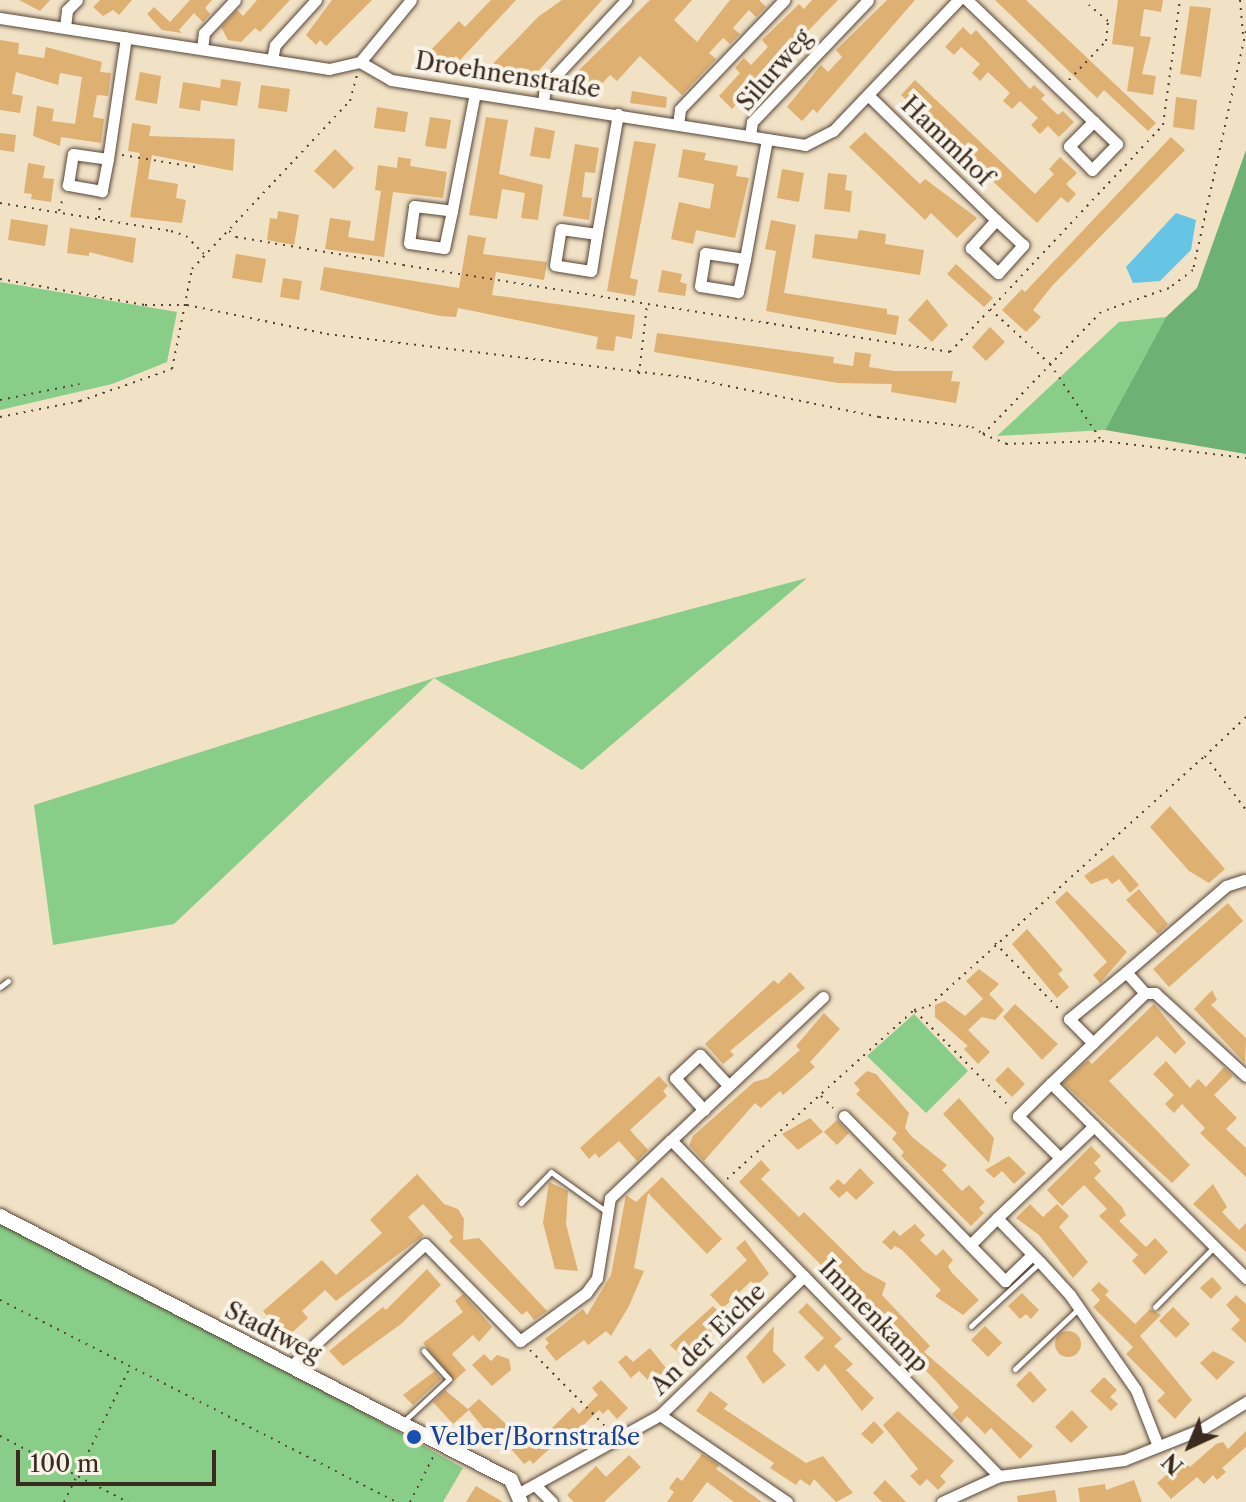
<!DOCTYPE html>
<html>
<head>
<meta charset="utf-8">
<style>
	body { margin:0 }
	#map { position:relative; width:1246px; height:1502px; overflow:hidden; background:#f1e1c5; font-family:"Libre Caslon Text",serif }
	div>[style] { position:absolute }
	.green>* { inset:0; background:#89ce88 }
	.forest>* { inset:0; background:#6eb174 }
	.water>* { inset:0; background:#66c4e5 }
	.building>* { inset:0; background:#deb071 }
	.round { border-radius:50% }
	.path>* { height:2px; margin-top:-1px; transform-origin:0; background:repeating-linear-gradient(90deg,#564537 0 2px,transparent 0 8px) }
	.roads { filter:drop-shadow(0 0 2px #564537) drop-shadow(0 0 2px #564537) }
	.service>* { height:5px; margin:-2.5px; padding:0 2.5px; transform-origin:2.5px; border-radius:2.5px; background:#fff }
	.minor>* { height:11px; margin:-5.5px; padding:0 5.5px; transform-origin:5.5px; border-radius:5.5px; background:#fff }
	.tertiary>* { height:14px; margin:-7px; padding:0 7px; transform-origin:7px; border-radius:7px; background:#fff }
	.dots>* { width:22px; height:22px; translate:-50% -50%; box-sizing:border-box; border:4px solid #f7f3e8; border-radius:50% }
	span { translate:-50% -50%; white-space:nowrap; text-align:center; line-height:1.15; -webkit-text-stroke:8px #f7f3e8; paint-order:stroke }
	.street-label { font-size:24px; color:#3b2a1e }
	.transit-label { font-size:24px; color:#164399 }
	.left { translate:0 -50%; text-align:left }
	.north { position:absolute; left:1150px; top:1406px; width:80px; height:80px; -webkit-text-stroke:6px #f7f3e8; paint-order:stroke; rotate:224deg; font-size:22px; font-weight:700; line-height:32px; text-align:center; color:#3b2a1e }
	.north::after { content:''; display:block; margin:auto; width:28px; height:36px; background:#3b2a1e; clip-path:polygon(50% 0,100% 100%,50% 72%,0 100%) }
	.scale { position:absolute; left:16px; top:1450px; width:200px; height:36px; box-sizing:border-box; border:4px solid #3b2a1e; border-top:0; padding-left:10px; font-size:24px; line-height:28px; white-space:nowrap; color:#3b2a1e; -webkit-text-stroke:6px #f7f3e8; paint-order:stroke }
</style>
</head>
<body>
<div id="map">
	<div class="green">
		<div style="clip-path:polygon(0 282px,177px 312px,167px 362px,112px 384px,0 410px)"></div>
		<div style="clip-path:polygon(1166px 317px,1105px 430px,997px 436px,1119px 322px)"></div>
		<div style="clip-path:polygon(807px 578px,582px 770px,434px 678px,174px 924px,53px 945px,34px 805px,434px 678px)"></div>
		<div style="clip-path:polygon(914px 1014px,968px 1071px,926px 1113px,867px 1056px)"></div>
		<div style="clip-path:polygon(0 1223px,272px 1361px,463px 1468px,443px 1502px,0 1502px)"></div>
	</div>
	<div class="forest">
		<div style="clip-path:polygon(1246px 150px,1246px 454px,1105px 430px,1166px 317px,1197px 288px)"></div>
	</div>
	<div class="water">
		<div style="clip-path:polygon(1176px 213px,1196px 220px,1191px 250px,1160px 281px,1133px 283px,1126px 267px)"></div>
	</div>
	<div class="building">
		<div style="clip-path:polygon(19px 0,50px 0,40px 11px)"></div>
		<div style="clip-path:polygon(100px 0,132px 0,119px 15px,113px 10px,103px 16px,93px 7px)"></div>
		<div style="clip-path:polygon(190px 0,212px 0,205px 8px,210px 14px,203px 22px,194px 13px,179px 30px,182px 33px,162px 30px,147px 14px,154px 7px,170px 22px)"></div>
		<div style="clip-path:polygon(257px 0,290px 0,260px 32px,255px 28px,241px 42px,228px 40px,221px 27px,237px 10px,243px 16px)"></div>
		<div style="clip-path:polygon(332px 0,372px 0,326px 46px,320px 40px,316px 45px,306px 35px)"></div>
		<div style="clip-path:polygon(491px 0,516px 0,460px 60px,456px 56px,443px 69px,427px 54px,459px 21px,465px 27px)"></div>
		<div style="clip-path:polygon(562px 0,602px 0,524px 87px,507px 69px,496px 81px,486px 71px,538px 17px)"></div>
		<div style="clip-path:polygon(650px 0,692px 0,674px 20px,697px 42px,730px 0,759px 0,766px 7px,756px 17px,749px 10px,733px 28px,740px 34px,730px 44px,723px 38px,709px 53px,716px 59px,682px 95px,640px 56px,617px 81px,610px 75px,594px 92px,575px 74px)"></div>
		<div style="clip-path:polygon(812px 0,838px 0,732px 109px,719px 96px,740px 73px,735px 68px,744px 58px,751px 65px,768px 47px,762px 40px,799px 4px,804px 9px)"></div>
		<div style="clip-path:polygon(887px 0,915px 0,817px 113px,813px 109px,802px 121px,787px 107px,821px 65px,828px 72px,842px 57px,836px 50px)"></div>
		<div style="clip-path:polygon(995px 0,1026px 0,1156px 123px,1148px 131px,1104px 90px,1097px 98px)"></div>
		<div style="clip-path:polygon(1118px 0,1163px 0,1161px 12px,1144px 9px,1140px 36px,1151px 37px,1142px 74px,1156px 76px,1153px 95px,1127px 91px,1134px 47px,1112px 44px)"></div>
		<div style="clip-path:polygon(1190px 6px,1211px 8px,1201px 77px,1180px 74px)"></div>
		<div style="clip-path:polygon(963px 27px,971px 35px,976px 30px,1030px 89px,1034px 85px,1045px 95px,1041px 99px,1058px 115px,1063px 111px,1074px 122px,1059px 137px,1048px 126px,1040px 134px,1031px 125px,1038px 118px,1020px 101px,1012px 109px,1003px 101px,1010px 93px,988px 72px,980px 81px,972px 73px,980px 64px,961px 47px,954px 55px,945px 47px)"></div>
		<div style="clip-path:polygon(0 40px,19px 43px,18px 54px,44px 58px,46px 47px,102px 62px,100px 72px,111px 73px,108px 96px,97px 95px,93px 117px,104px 119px,101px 143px,61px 137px,60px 146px,33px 136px,37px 106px,54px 109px,52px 121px,75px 124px,82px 77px,60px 73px,58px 85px,16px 72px,12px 94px,23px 96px,20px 113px,0 110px)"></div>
		<div style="clip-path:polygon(140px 72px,161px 76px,157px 104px,135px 100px)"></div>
		<div style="clip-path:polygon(221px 79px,241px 82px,237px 106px,201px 100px,200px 111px,179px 108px,183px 82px,220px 88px)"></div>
		<div style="clip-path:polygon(915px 80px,1035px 194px,1054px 174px,1049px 169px,1060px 157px,1077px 173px,1066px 184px,1076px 194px,1068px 203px,1061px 197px,1037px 223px,901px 95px)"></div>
		<div style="clip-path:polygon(261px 85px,290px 89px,287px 112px,258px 108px)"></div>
		<div style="clip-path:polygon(632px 91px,667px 97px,666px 108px,630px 103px)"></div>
		<div style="clip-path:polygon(1176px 97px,1197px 100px,1194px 130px,1173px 127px)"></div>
		<div style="clip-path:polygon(377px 107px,408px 112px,405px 132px,374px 128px)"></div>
		<div style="clip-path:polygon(430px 117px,451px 120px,446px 149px,425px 146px)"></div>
		<div style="clip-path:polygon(486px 117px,508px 120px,499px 174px,543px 185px,538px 220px,521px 218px,525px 193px,502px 189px,497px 219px,469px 215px)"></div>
		<div style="clip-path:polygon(132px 123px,151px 126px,149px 136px,235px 139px,233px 171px,152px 155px,148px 179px,178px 184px,176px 198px,186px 200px,182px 223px,130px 217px,140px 153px,128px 151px)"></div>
		<div style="clip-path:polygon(535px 127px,555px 131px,550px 159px,530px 156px)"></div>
		<div style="clip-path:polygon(865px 132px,920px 184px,925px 179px,977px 218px,957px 238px,931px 213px,925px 220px,849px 147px)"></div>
		<div style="clip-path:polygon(0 133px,16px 135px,14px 152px,0 150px)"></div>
		<div style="clip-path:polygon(1171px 137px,1185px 150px,1052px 286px,1033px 310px,1041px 317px,1026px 332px,1002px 310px,1022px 289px,1025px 292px)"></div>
		<div style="clip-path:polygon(634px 141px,656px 144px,630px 278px,638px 280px,635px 296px,607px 291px)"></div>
		<div style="clip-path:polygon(575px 144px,599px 148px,595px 173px,585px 172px,582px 197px,592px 198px,589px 220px,563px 216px)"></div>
		<div style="clip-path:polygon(335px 149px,354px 168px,334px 189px,314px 171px)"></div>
		<div style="clip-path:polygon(683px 149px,706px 153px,704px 160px,738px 166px,736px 176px,749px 178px,735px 238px,696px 230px,693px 244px,671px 239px,679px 202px,710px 209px,714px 184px,678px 177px)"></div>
		<div style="clip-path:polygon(398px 157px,411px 159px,410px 166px,447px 172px,443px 198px,393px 192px,384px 257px,325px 249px,330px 218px,351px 221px,348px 237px,374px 241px,381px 191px,375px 190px,378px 165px,397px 168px)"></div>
		<div style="clip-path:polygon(28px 163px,45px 166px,43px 178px,54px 179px,51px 202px,31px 199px,32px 194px,24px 193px)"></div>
		<div style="clip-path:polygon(782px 169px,804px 173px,799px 202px,777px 198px)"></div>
		<div style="clip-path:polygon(828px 173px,847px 175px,845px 190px,852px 191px,850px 212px,824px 209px)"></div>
		<div style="clip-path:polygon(278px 211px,299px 215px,294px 245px,267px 240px,270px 218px,277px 219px)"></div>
		<div style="clip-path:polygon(11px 219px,48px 225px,45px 246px,8px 240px)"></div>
		<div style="clip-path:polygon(771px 220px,796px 225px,784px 293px,887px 309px,887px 314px,899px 316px,896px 335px,766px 311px,776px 251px,765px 249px)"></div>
		<div style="clip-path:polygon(70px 228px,136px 238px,133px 263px,89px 252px,89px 256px,67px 253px)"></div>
		<div style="clip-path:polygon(859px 230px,886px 234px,885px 244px,924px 250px,920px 275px,812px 258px,815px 234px,857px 239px)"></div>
		<div style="clip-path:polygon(468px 235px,486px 238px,483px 254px,547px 262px,544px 280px,496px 272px,492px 295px,635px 315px,632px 339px,616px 336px,614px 351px,596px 349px,598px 337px,478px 312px,458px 308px,456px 317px,440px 316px,320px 290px,324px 267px,459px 288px)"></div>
		<div style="clip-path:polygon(236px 254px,266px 259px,262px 283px,232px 278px)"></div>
		<div style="clip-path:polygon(956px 264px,993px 298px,984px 307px,947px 274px)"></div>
		<div style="clip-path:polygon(662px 270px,682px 274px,680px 282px,687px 284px,685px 296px,658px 292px)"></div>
		<div style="clip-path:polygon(283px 278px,302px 281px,299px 300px,280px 297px)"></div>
		<div style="clip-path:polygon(927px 299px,948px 325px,932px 342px,908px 320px)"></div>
		<div style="clip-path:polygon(990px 327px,1005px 342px,986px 361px,972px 347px)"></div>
		<div style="clip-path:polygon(657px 333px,834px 357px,833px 363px,853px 366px,855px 352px,871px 354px,869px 367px,894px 371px,953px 371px,951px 381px,960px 382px,956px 403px,891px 392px,892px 384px,838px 383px,654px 352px)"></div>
		<div style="clip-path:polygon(1170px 806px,1225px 869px,1209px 883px,1189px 871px,1150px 827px)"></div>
		<div style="clip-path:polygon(1113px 855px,1139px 885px,1130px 893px,1119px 879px,1112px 884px,1107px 878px,1091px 884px,1084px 876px)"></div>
		<div style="clip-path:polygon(1139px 889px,1168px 924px,1158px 934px,1126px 900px)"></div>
		<div style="clip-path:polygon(1067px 891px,1127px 952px,1100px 983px,1093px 975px,1107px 962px,1055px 902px)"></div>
		<div style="clip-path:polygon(1228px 903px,1243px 921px,1169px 987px,1153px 969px)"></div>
		<div style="clip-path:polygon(1027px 929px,1063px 970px,1058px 974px,1069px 987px,1057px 998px,1012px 944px)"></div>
		<div style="clip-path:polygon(979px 969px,999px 984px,989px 994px,1004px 1010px,995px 1020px,982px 1017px,968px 1030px,990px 1052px,978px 1064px,964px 1049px,968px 1046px,935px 1017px,935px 1005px,945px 1001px,965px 1016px,983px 999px,966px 981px)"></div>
		<div style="clip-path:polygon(790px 972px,805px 988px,730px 1051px,734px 1055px,723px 1064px,705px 1044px,774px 980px,778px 984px)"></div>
		<div style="clip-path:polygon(1212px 990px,1217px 1000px,1211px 1005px,1246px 1038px,1245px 1063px,1194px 1009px)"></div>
		<div style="clip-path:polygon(1015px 1004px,1058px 1044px,1042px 1060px,1003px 1017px)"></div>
		<div style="clip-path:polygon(1154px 1004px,1186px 1043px,1175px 1054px,1157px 1036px,1109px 1081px,1190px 1165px,1172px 1183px,1063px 1083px,1088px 1060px,1092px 1064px)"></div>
		<div style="clip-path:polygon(824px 1013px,840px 1029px,810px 1062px,815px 1067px,783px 1095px,780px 1091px,761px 1108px,755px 1103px,704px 1161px,689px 1145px,693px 1136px,754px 1082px,768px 1078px,800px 1050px,796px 1046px)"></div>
		<div style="clip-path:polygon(1166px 1061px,1190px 1088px,1198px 1079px,1206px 1087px,1224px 1067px,1233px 1076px,1214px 1095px,1237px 1118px,1226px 1129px,1246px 1148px,1246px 1177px,1200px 1133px,1205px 1128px,1182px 1104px,1174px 1113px,1165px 1104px,1174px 1095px,1153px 1074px)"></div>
		<div style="clip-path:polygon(1008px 1067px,1025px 1084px,1012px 1097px,995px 1080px)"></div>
		<div style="clip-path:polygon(867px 1071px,876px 1074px,909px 1113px,905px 1128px,912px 1137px,947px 1165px,942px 1170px,962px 1191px,969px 1185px,985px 1202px,979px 1208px,984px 1213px,971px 1226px,901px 1156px,904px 1152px,892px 1139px,897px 1133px,856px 1094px,860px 1090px,854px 1083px)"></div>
		<div style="clip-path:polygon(659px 1076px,668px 1086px,663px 1091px,667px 1096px,630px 1130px,648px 1150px,637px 1161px,619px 1141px,599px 1158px,595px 1153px,589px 1159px,580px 1148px)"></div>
		<div style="clip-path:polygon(959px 1098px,994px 1138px,989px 1163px,943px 1114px)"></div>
		<div style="clip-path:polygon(810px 1118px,823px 1132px,798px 1150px,782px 1134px)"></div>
		<div style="clip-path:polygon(837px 1120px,849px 1133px,837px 1145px,824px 1132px)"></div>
		<div style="clip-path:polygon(1091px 1146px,1101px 1156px,1094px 1163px,1101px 1171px,1094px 1178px,1122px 1207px,1126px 1215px,1119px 1221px,1146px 1247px,1155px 1238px,1168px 1252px,1145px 1275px,1132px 1261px,1138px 1255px,1099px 1216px,1107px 1209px,1084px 1185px,1062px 1206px,1047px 1190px)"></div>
		<div style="clip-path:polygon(1009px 1156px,1026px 1173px,1014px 1184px,1002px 1171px,994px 1178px,985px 1170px)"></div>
		<div style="clip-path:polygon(761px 1160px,770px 1170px,761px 1179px,799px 1217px,804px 1212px,864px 1271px,886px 1283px,882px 1295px,930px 1346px,924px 1352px,1033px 1446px,1020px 1459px,991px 1428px,985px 1434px,967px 1416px,961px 1423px,952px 1414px,959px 1407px,935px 1380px,739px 1182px)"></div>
		<div style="clip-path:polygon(860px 1168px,874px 1183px,856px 1200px,847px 1191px,839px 1198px,829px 1188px,838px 1179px,844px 1185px)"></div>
		<div style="clip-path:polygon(417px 1174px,444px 1204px,458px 1209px,464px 1219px,463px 1240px,479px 1238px,547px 1311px,534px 1320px,527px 1311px,522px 1315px,449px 1241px,453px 1237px,423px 1204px,408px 1217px,424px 1235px,336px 1301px,325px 1290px,302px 1311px,308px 1318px,286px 1338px,263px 1311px,322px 1260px,336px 1275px,382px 1233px,370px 1220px)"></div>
		<div style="clip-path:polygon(662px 1177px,722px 1239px,707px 1254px,648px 1193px,634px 1268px,644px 1271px,629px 1306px,611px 1336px,606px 1331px,588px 1345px,584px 1340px,556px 1361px,545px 1347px,549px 1343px,545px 1339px,583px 1309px,587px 1315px,611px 1275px,626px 1195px,636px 1202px)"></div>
		<div style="clip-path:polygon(549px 1182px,568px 1191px,566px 1224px,578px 1271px,555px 1269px,543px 1223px)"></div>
		<div style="clip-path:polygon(1213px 1184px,1227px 1207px,1222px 1212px,1239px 1230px,1246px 1223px,1246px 1252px,1193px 1204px)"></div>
		<div style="clip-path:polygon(1030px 1204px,1043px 1217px,1057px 1204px,1069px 1216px,1059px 1227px,1088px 1262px,1073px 1278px,1039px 1235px,1016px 1218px)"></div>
		<div style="clip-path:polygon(915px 1224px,925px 1235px,920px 1240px,936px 1256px,943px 1249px,953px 1260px,948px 1266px,951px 1272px,979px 1300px,963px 1315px,935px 1296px,941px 1290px,902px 1250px,895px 1246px,891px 1250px,882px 1242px,894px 1230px,900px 1236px)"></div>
		<div style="clip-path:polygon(745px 1240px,769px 1274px,756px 1286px,751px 1281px,723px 1308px,710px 1295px,747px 1260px,736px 1248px)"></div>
		<div style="clip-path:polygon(427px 1269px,441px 1285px,401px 1324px,343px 1366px,329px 1351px,383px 1307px,386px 1310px)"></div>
		<div style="clip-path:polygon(1212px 1277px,1222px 1288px,1211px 1299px,1200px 1288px)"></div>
		<div style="clip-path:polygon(1099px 1282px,1109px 1291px,1105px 1295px,1135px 1324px,1150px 1309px,1161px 1315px,1140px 1336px,1192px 1400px,1175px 1419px,1157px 1401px,1165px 1393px,1126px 1354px,1133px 1347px,1093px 1307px,1100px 1300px,1091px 1290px)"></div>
		<div style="clip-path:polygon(1022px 1293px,1039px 1310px,1031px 1319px,1026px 1314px,1020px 1319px,1008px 1306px)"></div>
		<div style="clip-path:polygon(463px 1294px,492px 1327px,479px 1342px,473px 1335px,452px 1354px,466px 1370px,454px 1381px,423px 1343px,463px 1312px,455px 1301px)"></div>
		<div style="clip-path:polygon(1236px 1295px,1246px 1304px,1246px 1343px,1231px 1329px,1240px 1320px,1226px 1305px)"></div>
		<div style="clip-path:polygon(807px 1303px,842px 1339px,834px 1346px,853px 1364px,846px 1370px,874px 1398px,862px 1411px,825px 1364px,818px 1372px,804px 1357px,824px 1338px,798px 1312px)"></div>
		<div style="clip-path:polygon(713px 1306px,725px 1318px,687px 1358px,680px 1355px,670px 1345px)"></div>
		<div style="clip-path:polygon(1173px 1307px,1190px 1324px,1176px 1338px,1159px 1321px)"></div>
		<div style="clip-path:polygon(774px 1326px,773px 1351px,786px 1365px,763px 1384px,746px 1357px)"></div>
		<div style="clip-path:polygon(985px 1326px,1002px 1343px,988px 1357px,971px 1340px)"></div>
		<div class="round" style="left:1055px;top:1331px;width:26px;height:26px"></div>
		<div style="clip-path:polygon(650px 1348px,670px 1373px,654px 1386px,639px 1371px,631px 1378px,618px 1362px,626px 1355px,633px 1362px)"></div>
		<div style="clip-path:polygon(1213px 1351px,1235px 1362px,1217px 1380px,1200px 1363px)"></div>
		<div style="clip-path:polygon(484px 1354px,491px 1361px,497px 1355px,509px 1359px,511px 1370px,492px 1386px,472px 1365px)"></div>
		<div style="clip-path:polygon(435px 1371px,441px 1379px,413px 1405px,403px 1395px)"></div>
		<div style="clip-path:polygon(1030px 1371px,1047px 1390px,1033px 1403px,1016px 1385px)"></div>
		<div style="clip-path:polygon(1104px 1377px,1117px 1390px,1110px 1397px,1118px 1404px,1111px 1411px,1090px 1391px)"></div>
		<div style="clip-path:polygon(601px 1380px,628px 1408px,617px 1419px,608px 1409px,603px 1414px,599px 1410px,562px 1446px,558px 1441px,533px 1464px,530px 1460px,524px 1464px,501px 1437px,495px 1442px,468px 1409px,479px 1399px,522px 1439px,535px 1430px,542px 1438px,573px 1407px,579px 1414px,598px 1395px,592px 1388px)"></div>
		<div style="clip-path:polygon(445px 1390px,469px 1410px,453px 1424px,433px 1402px)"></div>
		<div style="clip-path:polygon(710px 1391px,728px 1404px,724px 1409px,806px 1463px,823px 1456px,853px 1493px,836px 1502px,814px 1479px,810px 1486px,800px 1479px,796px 1485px,770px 1468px,774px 1463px,696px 1411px)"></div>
		<div style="clip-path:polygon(1072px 1410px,1088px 1427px,1071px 1443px,1055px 1427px)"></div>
		<div style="clip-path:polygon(898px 1411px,954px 1461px,940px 1476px,946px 1482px,938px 1490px,927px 1479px,920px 1486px,910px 1476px,918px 1469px,883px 1425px)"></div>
		<div style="clip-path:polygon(874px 1421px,884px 1432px,872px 1444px,861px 1434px)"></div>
		<div style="clip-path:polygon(1246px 1431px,1246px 1447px,1222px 1468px,1226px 1472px,1217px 1480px,1213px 1475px,1204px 1484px,1197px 1477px,1171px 1499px,1157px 1483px,1184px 1460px,1190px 1467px,1216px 1444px,1223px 1442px,1228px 1449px)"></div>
		<div style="clip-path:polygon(702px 1454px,719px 1465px,716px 1469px,762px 1502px,734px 1502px,707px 1482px,692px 1502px,667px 1502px,674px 1492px,669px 1488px,677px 1477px,682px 1481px)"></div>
		<div style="clip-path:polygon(629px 1455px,641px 1467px,604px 1502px,574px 1502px,567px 1495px,596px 1466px,606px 1477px)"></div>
		<div style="clip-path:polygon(885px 1480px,906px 1502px,882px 1502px,873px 1493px)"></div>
		<div style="clip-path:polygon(1134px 1480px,1142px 1502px,1080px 1502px,1078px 1488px,1105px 1484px,1106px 1490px)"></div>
		<div style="clip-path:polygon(476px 1486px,503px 1502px,466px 1502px)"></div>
		<div style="clip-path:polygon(1055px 1490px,1057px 1502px,1018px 1502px,1017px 1496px)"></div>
	</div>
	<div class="path">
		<div style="left:1240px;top:0;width:34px;rotate:85deg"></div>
		<div style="left:1246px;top:31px;width:245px;rotate:102.5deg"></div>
		<div style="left:1193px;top:270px;width:30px;rotate:143deg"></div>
		<div style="left:1169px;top:288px;width:72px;rotate:160.6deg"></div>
		<div style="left:1101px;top:312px;width:170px;rotate:134deg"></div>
		<div style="left:983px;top:434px;width:25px;rotate:23deg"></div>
		<div style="left:1006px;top:444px;width:96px;rotate:-1.8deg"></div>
		<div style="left:1102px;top:441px;width:145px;rotate:6.7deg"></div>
		<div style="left:1069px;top:80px;width:54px;rotate:-46.5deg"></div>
		<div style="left:1106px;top:41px;width:20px;rotate:-84deg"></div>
		<div style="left:1108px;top:21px;width:25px;rotate:-140deg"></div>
		<div style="left:122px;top:155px;width:80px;rotate:9.3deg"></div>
		<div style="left:0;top:203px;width:173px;rotate:9.3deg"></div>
		<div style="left:171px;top:231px;width:16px;rotate:18deg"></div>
		<div style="left:186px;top:236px;width:25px;rotate:45deg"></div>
		<div style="left:59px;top:211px;width:14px;rotate:-73deg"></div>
		<div style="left:99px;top:218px;width:14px;rotate:-86deg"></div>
		<div style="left:229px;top:231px;width:9px;rotate:41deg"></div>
		<div style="left:236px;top:237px;width:169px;rotate:9.5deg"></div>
		<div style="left:403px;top:265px;width:554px;rotate:9.04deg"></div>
		<div style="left:950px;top:352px;width:311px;rotate:-46.8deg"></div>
		<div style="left:1163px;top:125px;width:126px;rotate:-82.3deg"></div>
		<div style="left:0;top:279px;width:147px;rotate:10.2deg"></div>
		<div style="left:145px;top:305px;width:42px"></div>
		<div style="left:187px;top:305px;width:143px;rotate:11.7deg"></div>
		<div style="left:327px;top:334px;width:365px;rotate:6.9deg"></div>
		<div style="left:689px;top:378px;width:194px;rotate:11.6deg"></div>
		<div style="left:879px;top:417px;width:94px;rotate:6.1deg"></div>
		<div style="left:972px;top:427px;width:13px;rotate:32deg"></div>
		<div style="left:990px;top:309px;width:81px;rotate:42.5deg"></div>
		<div style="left:1050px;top:364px;width:92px;rotate:56.1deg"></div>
		<div style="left:639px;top:374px;width:69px;rotate:-83.4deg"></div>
		<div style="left:0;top:400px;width:81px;rotate:-11.4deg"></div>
		<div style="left:0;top:417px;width:82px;rotate:-11.3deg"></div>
		<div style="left:80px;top:401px;width:97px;rotate:-19.2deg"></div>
		<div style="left:172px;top:369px;width:102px;rotate:-78.7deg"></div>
		<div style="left:192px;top:269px;width:231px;rotate:-46.8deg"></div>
		<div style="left:350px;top:101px;width:28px;rotate:-75deg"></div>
		<div style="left:1246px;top:717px;width:57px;rotate:136.4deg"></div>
		<div style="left:1205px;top:756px;width:68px;rotate:52.8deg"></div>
		<div style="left:995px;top:943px;width:93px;rotate:45.9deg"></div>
		<div style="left:915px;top:1011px;width:134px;rotate:45.3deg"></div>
		<div style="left:821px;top:1096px;width:17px;rotate:45deg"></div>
		<div style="left:727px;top:1179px;width:252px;rotate:-42.1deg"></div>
		<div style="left:914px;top:1010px;width:16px;rotate:-15deg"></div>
		<div style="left:929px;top:1006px;width:372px;rotate:-42.2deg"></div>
		<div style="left:0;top:1300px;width:445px;rotate:27deg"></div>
		<div style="left:530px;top:1350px;width:112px;rotate:45.4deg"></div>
		<div style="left:0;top:1436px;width:144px;rotate:27.3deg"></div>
		<div style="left:64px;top:1502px;width:150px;rotate:-63.9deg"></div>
		<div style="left:410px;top:1502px;width:51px;rotate:-62.9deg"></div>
	</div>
	<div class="roads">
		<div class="service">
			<div style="left:0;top:987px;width:10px;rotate:-37deg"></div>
			<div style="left:521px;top:1203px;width:43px;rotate:-45.9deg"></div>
			<div style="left:551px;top:1172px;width:65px;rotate:35.6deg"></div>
			<div style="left:1155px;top:1307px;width:84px;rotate:-45.5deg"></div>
			<div style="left:971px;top:1326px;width:93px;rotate:-42.8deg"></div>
			<div style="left:1015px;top:1369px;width:87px;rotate:-43.6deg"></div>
			<div style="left:403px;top:1422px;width:63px;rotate:-43.1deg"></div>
			<div style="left:449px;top:1379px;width:38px;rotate:-132deg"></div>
		</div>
		<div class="minor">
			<div style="left:967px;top:0;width:208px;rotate:43.8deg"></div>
			<div style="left:1117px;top:144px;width:36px;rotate:134deg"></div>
			<div style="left:1092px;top:170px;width:33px;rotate:-134deg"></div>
			<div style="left:1069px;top:146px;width:35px;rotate:-45deg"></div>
			<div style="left:0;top:18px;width:333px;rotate:8.8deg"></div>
			<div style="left:329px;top:69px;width:32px;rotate:-13deg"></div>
			<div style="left:65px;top:27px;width:17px;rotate:-83deg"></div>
			<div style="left:67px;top:10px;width:14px;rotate:-45deg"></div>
			<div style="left:202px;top:49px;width:16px;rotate:-83deg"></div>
			<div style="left:204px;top:33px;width:45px;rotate:-46.8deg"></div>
			<div style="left:272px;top:60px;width:15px;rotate:-79deg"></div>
			<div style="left:275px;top:45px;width:61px;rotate:-47.7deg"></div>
			<div style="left:360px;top:62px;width:36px;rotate:30deg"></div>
			<div style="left:391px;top:80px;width:419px;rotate:8.9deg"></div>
			<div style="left:805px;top:145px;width:31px;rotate:-27deg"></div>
			<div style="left:833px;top:131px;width:181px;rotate:-46.3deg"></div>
			<div style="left:360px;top:62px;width:80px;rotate:-50.6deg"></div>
			<div style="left:868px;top:95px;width:179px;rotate:44.3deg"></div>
			<div style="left:996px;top:220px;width:38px;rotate:132deg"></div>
			<div style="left:971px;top:248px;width:37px;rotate:43deg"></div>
			<div style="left:998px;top:273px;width:38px;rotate:-48deg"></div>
			<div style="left:1023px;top:245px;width:37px;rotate:-137deg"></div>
			<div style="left:543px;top:103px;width:16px;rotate:-83deg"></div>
			<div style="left:545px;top:87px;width:119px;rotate:-47deg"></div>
			<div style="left:678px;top:124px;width:15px;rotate:-82deg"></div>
			<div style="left:680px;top:109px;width:151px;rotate:-46.3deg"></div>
			<div style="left:750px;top:136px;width:14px;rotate:-82deg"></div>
			<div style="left:752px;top:122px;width:168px;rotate:-46.4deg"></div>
			<div style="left:108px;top:159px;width:33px;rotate:101deg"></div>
			<div style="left:102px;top:191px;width:35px;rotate:-170deg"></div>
			<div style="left:68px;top:185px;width:31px;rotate:-81deg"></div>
			<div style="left:73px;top:154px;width:35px;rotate:8deg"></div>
			<div style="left:108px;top:159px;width:123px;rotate:-81.6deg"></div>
			<div style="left:452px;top:211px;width:38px;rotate:102deg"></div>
			<div style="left:444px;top:248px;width:35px;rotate:-172deg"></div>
			<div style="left:409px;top:243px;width:37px;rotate:-82deg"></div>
			<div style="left:414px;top:206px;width:38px;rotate:7deg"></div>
			<div style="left:452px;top:211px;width:120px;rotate:-79deg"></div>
			<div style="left:597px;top:234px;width:37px;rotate:99deg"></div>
			<div style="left:591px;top:271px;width:36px;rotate:-171deg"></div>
			<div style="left:555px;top:265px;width:36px;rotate:-81deg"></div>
			<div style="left:561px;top:229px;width:36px;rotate:8deg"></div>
			<div style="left:597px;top:234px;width:122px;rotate:-80.1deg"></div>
			<div style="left:745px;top:259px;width:34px;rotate:102deg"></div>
			<div style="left:738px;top:292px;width:38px;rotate:-171deg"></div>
			<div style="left:700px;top:286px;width:33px;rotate:-81deg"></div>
			<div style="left:705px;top:253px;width:40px;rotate:8.5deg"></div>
			<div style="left:745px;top:259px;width:122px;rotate:-79.6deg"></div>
			<div style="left:1244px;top:880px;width:19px;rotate:162deg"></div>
			<div style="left:1226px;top:886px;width:132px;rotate:139.3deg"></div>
			<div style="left:1126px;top:972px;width:28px;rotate:48deg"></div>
			<div style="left:1145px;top:993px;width:130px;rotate:136.2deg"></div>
			<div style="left:1051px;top:1083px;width:276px;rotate:45deg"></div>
			<div style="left:1145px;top:993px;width:10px"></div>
			<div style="left:1155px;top:993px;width:123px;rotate:42.4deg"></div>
			<div style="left:823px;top:997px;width:209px;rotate:136.7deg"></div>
			<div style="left:671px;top:1140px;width:470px;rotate:45.7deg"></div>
			<div style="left:1093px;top:1043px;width:34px;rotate:-135deg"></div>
			<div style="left:1069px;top:1019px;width:74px;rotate:-39.5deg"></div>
			<div style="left:1051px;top:1083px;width:47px;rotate:135deg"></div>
			<div style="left:1018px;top:1116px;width:59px;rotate:45deg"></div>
			<div style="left:704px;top:1110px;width:43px;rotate:-132.2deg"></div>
			<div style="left:675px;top:1078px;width:34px;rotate:-43deg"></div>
			<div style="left:700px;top:1055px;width:40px;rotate:47deg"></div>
			<div style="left:844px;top:1116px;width:231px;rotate:45.7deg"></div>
			<div style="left:1005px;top:1281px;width:37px;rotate:-44deg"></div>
			<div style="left:997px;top:1218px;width:134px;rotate:-43.5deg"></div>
			<div style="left:970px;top:1245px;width:38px;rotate:-45deg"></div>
			<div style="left:997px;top:1218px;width:62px;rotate:45.7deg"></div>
			<div style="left:1040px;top:1262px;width:45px;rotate:47.7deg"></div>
			<div style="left:1070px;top:1295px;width:116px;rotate:55.2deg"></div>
			<div style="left:1136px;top:1390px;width:60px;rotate:68.6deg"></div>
			<div style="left:291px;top:1366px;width:181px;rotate:-42.3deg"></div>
			<div style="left:425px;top:1244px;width:136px;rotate:45.6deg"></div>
			<div style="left:520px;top:1341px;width:82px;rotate:-36deg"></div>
			<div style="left:586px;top:1293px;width:19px;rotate:-54deg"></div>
			<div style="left:597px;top:1278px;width:81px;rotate:-80.8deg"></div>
			<div style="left:610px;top:1198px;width:84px;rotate:-43.6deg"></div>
			<div style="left:660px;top:1415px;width:154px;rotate:34.4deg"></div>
			<div style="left:537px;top:1487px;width:21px;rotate:45deg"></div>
			<div style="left:521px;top:1492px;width:159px;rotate:-29deg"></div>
			<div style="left:660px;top:1415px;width:200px;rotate:-44deg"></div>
			<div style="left:942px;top:1502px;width:63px;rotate:-24.5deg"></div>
			<div style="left:999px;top:1476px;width:126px;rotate:-7.3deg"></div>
			<div style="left:1124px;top:1460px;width:84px;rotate:-21.7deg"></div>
			<div style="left:1202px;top:1429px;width:52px;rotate:-31.5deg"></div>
		</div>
		<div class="tertiary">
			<div style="left:0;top:1216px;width:575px;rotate:27.32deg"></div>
			<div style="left:511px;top:1480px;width:24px;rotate:66deg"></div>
		</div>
	</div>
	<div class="dots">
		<div style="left:414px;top:1437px;background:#1a4fb4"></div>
	</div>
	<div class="street-label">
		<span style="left:774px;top:70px;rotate:-49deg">Silurweg</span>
		<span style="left:508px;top:75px;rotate:9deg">Droehnenstraße</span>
		<span style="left:947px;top:141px;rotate:44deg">Hammhof</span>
		<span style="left:874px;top:1316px;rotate:46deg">Immenkamp</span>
		<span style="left:273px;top:1332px;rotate:27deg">Stadtweg</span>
		<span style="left:708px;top:1339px;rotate:-44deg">An der Eiche</span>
	</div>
	<div class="transit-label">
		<span class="left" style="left:430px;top:1437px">Velber/Bornstraße</span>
	</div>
	<div class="north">N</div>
	<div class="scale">100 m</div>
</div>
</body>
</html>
